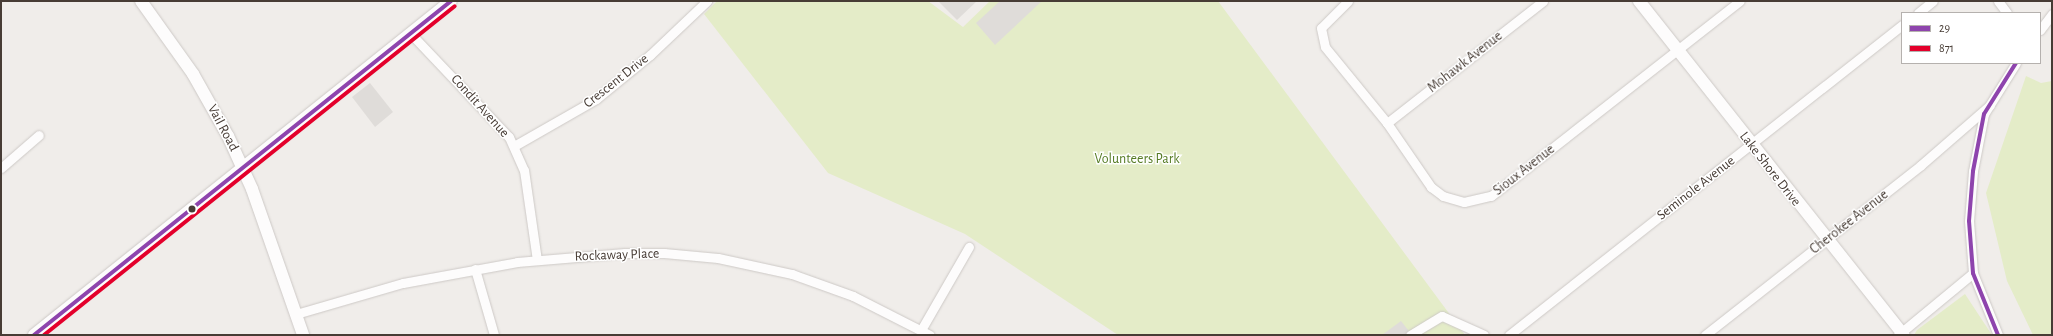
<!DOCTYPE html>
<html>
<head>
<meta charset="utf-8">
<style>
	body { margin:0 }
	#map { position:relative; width:2053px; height:336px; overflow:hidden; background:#f0edea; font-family:"Alegreya Sans",sans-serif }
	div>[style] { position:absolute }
	.green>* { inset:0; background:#e4ecc8 }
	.parking>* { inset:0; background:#dfdcd9 }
	.roads { filter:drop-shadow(0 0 1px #cdc9c6) drop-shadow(0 0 1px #cdc9c6) }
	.minor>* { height:9px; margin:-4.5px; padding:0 4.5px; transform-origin:4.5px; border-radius:4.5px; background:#fdfcfc }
	.tertiary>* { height:12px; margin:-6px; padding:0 6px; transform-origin:6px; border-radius:6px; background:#fdfcfc }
	.bus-1>* { height:4px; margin:-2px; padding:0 2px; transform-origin:2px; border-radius:2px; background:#8e44ad }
	.bus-2>* { height:4px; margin:-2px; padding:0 2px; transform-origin:2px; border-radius:2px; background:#e4002b }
	.dots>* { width:11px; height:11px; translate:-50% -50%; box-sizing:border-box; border:2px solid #fff; border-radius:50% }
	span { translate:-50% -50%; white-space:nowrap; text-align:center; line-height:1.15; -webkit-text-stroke:3px #fff; paint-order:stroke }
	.street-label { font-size:14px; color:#473c35 }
	.park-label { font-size:14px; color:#567c25 }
	.frame { position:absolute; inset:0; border:2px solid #473c35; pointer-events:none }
	.legend { position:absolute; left:1901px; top:12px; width:140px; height:52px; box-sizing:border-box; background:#fff; border:1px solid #b5b1ae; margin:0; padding:5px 7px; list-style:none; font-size:12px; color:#473c35 }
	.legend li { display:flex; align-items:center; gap:8px; height:20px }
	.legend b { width:20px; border:1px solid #b5b1ae }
</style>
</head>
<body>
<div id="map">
	<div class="green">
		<div style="clip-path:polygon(717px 1px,928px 1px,963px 27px,990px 1px,1218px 1px,1465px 335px,1118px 335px,965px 234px,828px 173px,704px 14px)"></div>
		<div style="clip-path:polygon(2026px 76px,2041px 83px,2052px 81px,2052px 335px,2033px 335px,2007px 281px,1986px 193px)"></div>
		<div style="clip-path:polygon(1965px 294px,1992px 335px,1914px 335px,1917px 330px)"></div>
	</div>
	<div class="parking">
		<div style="clip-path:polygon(938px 1px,977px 1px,957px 20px)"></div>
		<div style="clip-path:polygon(1000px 1px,1042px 1px,995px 45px,976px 23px)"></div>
		<div style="clip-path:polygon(370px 83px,393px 112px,375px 127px,352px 97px)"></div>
		<div style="clip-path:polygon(1401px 321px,1412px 335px,1382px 335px)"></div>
	</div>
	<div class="roads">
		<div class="minor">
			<div style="left:1348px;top:1px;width:38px;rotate:135deg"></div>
			<div style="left:1321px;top:28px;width:19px;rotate:78deg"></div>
			<div style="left:1325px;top:47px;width:98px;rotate:50.8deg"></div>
			<div style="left:1387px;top:123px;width:78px;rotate:55.5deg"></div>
			<div style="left:1431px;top:187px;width:15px;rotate:37deg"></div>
			<div style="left:1443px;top:196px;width:22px;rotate:16deg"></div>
			<div style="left:1464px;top:202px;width:28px;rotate:-13deg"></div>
			<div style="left:1491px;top:196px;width:316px;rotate:-38.1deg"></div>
			<div style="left:1998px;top:1px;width:15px;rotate:53deg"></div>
			<div style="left:1918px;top:13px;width:19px;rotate:-39deg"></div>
			<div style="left:2040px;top:30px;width:20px;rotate:-53deg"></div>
			<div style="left:413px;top:36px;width:139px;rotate:46.5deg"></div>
			<div style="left:509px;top:137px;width:36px;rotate:66deg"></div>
			<div style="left:524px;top:170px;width:91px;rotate:81.8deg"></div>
			<div style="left:1387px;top:123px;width:198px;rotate:-38deg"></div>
			<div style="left:514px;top:146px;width:95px;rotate:-29.8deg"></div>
			<div style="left:596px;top:99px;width:70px;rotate:-39.2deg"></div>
			<div style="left:650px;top:55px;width:79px;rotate:-43.5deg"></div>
			<div style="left:1px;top:168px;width:50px;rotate:-41deg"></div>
			<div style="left:475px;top:269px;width:69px;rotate:73.9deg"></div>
			<div style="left:296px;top:314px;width:111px;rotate:-16.2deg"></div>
			<div style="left:403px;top:283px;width:116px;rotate:-10.4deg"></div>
			<div style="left:517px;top:262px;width:108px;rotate:-4.8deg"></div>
			<div style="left:625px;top:253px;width:39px"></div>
			<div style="left:664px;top:253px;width:54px;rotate:5.3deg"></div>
			<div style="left:718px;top:258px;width:76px;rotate:12.2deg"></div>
			<div style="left:792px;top:274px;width:65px;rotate:19.8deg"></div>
			<div style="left:853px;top:296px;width:86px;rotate:26.9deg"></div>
			<div style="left:921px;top:330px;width:96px;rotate:-60deg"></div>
			<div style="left:1410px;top:335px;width:37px;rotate:-31deg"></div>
			<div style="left:1442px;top:316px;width:46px;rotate:24.3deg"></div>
			<div style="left:1509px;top:335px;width:501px;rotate:-38.27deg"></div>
			<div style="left:1705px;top:335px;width:275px;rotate:-38.2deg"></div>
			<div style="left:1921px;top:165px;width:91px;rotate:-41deg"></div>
			<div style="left:1898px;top:335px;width:97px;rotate:-39.6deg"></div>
			<div style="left:1998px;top:335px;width:67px;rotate:-112deg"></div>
			<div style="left:1973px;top:273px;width:52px;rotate:-94.4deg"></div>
			<div style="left:1969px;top:221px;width:50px;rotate:-85.4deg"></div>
			<div style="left:1973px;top:171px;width:58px;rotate:-79.1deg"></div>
			<div style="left:1984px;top:114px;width:60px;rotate:-57.9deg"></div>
		</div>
		<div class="tertiary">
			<div style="left:141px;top:1px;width:90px;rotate:54.5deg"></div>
			<div style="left:193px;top:74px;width:71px;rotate:60.6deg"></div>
			<div style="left:228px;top:136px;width:58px;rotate:65.6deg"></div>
			<div style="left:252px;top:189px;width:155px;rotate:70.7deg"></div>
			<div style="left:1639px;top:1px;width:426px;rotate:51.6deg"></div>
			<div style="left:34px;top:335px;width:534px;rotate:-38.69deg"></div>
		</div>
	</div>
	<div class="bus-1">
		<div style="left:34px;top:335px;width:534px;rotate:-38.69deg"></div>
		<div style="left:1998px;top:335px;width:67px;rotate:-112deg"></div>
		<div style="left:1973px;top:273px;width:52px;rotate:-94.4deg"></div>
		<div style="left:1969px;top:221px;width:50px;rotate:-85.4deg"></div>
		<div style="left:1973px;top:171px;width:58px;rotate:-79.1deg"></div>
		<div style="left:1984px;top:114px;width:60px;rotate:-57.9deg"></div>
	</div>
	<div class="bus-2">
		<div style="left:44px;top:335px;width:526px;rotate:-38.68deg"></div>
	</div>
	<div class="dots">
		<div style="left:192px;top:209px;background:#473c35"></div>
	</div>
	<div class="street-label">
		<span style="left:1465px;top:62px;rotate:-38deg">Mohawk Avenue</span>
		<span style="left:616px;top:81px;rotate:-38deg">Crescent Drive</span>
		<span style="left:480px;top:106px;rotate:48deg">Condit Avenue</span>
		<span style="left:223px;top:128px;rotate:62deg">Vail Road</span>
		<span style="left:1770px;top:169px;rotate:52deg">Lake Shore Drive</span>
		<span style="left:1524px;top:170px;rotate:-38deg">Sioux Avenue</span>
		<span style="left:1696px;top:188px;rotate:-38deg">Seminole Avenue</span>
		<span style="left:1849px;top:222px;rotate:-38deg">Cherokee Avenue</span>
		<span style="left:617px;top:255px;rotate:-2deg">Rockaway Place</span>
	</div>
	<div class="park-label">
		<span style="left:1137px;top:159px">Volunteers Park</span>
	</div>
	<div class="frame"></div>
	<ul class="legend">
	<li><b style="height:5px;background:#8e44ad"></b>29</li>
	<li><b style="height:5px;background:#e4002b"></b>871</li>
	</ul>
</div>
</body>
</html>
